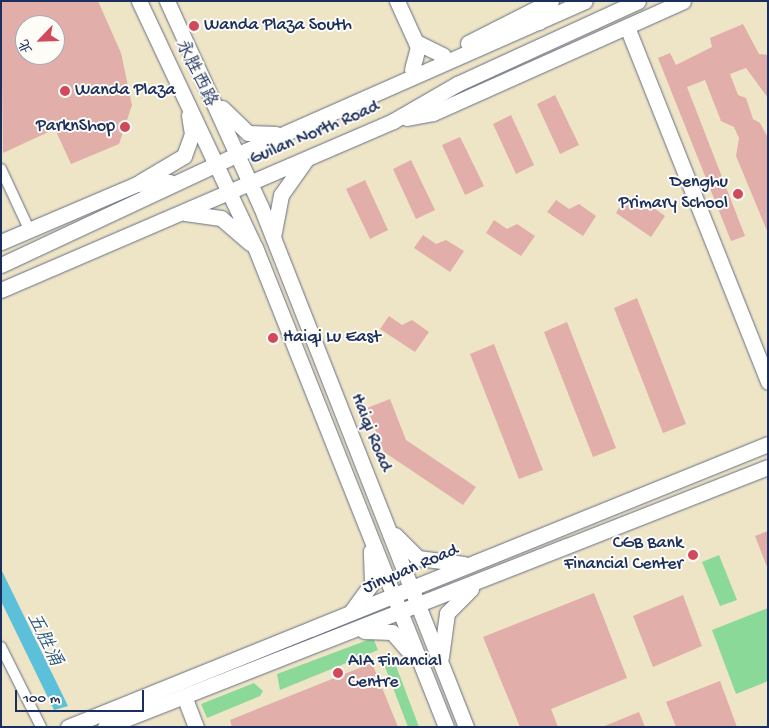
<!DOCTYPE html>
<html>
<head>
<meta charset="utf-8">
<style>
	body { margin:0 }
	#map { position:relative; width:769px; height:728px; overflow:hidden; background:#eee4c6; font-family:"Gochi Hand","LXGW WenKai TC",sans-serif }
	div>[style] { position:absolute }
	.green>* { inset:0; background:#8ad999 }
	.water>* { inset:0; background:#5cc0da }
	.building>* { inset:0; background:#e2aeaa }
	.roads { filter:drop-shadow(0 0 1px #656e82) drop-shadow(0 0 1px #656e82) }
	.street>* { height:10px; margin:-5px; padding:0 5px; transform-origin:5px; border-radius:5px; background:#fff }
	.secondary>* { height:15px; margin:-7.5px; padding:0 7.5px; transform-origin:7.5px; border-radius:7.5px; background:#fff }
	.primary>* { height:16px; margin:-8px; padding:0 8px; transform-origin:8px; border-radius:8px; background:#fff }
	.dots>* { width:14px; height:14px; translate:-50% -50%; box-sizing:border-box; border:2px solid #fdfcf7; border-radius:50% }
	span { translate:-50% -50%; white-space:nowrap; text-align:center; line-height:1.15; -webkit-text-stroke:4px #fdfcf7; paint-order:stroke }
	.poi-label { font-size:18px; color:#1b2f5e }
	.left { translate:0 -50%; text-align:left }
	.right { translate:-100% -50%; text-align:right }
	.street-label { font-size:18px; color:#1b2f5e }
	.water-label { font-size:19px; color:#2e5a83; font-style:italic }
	.frame { position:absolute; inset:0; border:2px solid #1b2f5e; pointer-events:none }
	.north { position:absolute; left:15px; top:15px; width:50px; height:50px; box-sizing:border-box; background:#fdfcf7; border:1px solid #a3aaba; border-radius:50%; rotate:246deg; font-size:14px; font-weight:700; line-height:20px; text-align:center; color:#1b2f5e }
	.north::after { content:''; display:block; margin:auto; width:18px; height:22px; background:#d1495b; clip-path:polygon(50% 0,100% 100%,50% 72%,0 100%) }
	.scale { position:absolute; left:15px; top:690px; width:129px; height:22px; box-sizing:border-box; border:2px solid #1b2f5e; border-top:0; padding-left:6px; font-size:15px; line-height:18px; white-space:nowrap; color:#1b2f5e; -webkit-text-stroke:4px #fdfcf7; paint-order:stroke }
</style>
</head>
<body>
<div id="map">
	<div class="green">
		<div style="clip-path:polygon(719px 555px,737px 600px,720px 606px,702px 562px)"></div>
		<div style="clip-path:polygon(768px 608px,768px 681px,736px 694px,712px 630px)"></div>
		<div style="clip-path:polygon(373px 638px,378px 650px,280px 690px,277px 674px)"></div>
		<div style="clip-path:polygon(392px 655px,419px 727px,408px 727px,382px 659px)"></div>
		<div style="clip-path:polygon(254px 683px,263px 691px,260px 696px,207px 718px,201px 704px)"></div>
	</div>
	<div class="water">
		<div style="clip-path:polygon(1px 569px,68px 706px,54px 710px,1px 601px)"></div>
	</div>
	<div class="building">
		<div style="clip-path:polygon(evenodd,1px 1px,98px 1px,121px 53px,132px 105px,119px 144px,71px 164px,55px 129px,3px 153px,1px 1px,25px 25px,55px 25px,55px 55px,25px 55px,25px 25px)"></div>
		<div style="clip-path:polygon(743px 24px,759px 54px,768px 55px,768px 98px,746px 68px,730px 74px,738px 95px,746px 98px,753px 119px,760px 123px,768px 138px,768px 233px,736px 156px,739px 138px,734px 127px,721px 121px,705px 80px,687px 87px,745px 236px,731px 241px,658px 58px,670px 53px,676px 65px,712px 47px,710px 38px)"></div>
		<div style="clip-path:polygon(555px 95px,579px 145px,560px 154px,537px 104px)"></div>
		<div style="clip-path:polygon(511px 115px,534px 165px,516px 174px,493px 124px)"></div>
		<div style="clip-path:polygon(460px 137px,484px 186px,465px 195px,442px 145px)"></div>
		<div style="clip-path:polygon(411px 160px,435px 210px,416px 219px,393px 169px)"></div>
		<div style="clip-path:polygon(365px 180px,388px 230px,370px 239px,346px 189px)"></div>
		<div style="clip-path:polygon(556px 200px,569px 209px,579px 204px,596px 216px,583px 236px,547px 212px)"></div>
		<div style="clip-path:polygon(624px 200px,637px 209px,648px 204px,665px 216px,651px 237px,616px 213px)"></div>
		<div style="clip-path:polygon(494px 220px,507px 229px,517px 224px,535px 236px,521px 256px,486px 233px)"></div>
		<div style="clip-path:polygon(423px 235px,436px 244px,446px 240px,464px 251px,450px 272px,414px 248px)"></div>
		<div style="clip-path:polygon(637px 298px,686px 424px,663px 433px,614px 308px)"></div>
		<div style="clip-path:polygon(389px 316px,402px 325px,412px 320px,429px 332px,415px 352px,380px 329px)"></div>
		<div style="clip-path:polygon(567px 322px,616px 448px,593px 457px,544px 332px)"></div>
		<div style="clip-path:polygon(494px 344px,543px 470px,519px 479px,470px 354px)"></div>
		<div style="clip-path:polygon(390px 399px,406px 440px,476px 487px,463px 505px,384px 452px,367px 408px)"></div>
		<div style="clip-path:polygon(768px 531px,768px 567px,767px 567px,755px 536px)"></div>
		<div style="clip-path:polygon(594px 593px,627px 678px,551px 709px,558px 727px,520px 727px,483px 637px)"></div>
		<div style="clip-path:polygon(683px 595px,702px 646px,653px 667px,633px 616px)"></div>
		<div style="clip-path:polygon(372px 663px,398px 727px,232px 727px,230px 720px)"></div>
		<div style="clip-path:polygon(720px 681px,737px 727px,676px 727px,666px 702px)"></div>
		<div style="clip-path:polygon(639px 712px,645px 727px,602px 727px)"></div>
	</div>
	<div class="roads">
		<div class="street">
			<div style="left:1px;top:169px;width:66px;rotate:65deg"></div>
			<div style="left:1px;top:647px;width:89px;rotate:63.4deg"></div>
		</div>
		<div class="secondary">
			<div style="left:139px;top:1px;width:272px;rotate:64.8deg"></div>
			<div style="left:255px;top:247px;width:517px;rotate:68.3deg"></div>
			<div style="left:167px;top:1px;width:226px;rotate:65.5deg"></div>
			<div style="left:261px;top:207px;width:559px;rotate:68.48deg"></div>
			<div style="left:397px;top:1px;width:51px;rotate:65.5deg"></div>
			<div style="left:418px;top:47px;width:23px;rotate:105deg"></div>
			<div style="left:627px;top:27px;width:382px;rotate:68.3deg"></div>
			<div style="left:416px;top:42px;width:30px;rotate:26deg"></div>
			<div style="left:468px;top:43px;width:93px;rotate:-26.8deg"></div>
			<div style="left:222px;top:108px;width:36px;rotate:44deg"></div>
			<div style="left:248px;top:133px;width:28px;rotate:2deg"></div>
			<div style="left:407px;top:118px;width:26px;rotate:-11deg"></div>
			<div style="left:433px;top:113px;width:274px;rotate:-24.1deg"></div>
			<div style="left:140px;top:182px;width:51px;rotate:-30.6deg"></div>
			<div style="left:184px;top:156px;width:23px;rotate:-70deg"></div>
			<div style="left:192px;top:134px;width:19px;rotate:-99deg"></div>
			<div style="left:185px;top:213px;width:36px;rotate:8deg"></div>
			<div style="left:221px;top:218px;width:38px;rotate:41deg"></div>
			<div style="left:273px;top:237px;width:43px;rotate:-79.2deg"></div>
			<div style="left:281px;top:195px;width:42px;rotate:-54.8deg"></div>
			<div style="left:1px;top:242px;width:148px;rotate:-23.1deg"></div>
			<div style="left:137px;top:184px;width:32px;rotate:-4deg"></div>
			<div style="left:1px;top:265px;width:262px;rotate:-25.1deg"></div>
			<div style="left:238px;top:154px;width:379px;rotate:-23.8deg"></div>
			<div style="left:1px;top:290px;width:427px;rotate:-23.3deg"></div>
			<div style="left:393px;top:121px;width:74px;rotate:-30deg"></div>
			<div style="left:457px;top:84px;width:199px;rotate:-24.6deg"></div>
			<div style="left:395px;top:535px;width:33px;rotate:45deg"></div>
			<div style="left:418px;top:558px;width:46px;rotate:7.4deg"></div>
			<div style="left:351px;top:612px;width:36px;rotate:-54deg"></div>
			<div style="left:372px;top:583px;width:32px;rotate:-92deg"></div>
			<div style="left:364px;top:631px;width:28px;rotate:2deg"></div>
			<div style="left:392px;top:632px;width:30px;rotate:49deg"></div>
			<div style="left:441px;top:657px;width:44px;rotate:-82.2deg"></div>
			<div style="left:447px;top:613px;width:34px;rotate:-45deg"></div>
			<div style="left:184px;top:696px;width:33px;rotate:69deg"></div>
			<div style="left:68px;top:727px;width:755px;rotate:-22.01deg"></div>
			<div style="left:105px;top:727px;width:712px;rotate:-21.41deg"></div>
		</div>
		<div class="primary">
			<div style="left:496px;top:30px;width:44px;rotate:-10.5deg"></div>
		</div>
	</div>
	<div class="dots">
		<div style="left:194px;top:26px;background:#d1495b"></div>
		<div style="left:65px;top:91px;background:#d1495b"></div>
		<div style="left:125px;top:127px;background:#d1495b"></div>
		<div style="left:738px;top:194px;background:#d1495b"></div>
		<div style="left:273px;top:338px;background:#d1495b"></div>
		<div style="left:693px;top:555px;background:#d1495b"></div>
		<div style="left:338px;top:673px;background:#d1495b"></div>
	</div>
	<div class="poi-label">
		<span class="left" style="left:204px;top:26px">Wanda Plaza South</span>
		<span class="left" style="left:75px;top:91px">Wanda Plaza</span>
		<span class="right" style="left:115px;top:127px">ParknShop</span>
		<span class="right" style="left:728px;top:194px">Denghu<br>Primary School</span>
		<span class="left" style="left:283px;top:338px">Haiqi Lu East</span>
		<span class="right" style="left:683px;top:555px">CGB Bank<br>Financial Center</span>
		<span class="left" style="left:348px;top:673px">AIA Financial<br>Centre</span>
	</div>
	<div class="street-label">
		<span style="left:195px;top:74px;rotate:64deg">永胜西路</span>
		<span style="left:315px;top:134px;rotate:-23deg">Guilan North Road</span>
		<span style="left:370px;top:433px;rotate:68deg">Haiqi Road</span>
		<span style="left:411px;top:570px;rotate:-23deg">Jinyuan Road</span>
	</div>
	<div class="water-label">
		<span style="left:43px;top:640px;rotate:64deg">五胜涌</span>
	</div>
	<div class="frame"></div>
	<div class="north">北</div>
	<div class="scale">100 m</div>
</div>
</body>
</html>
